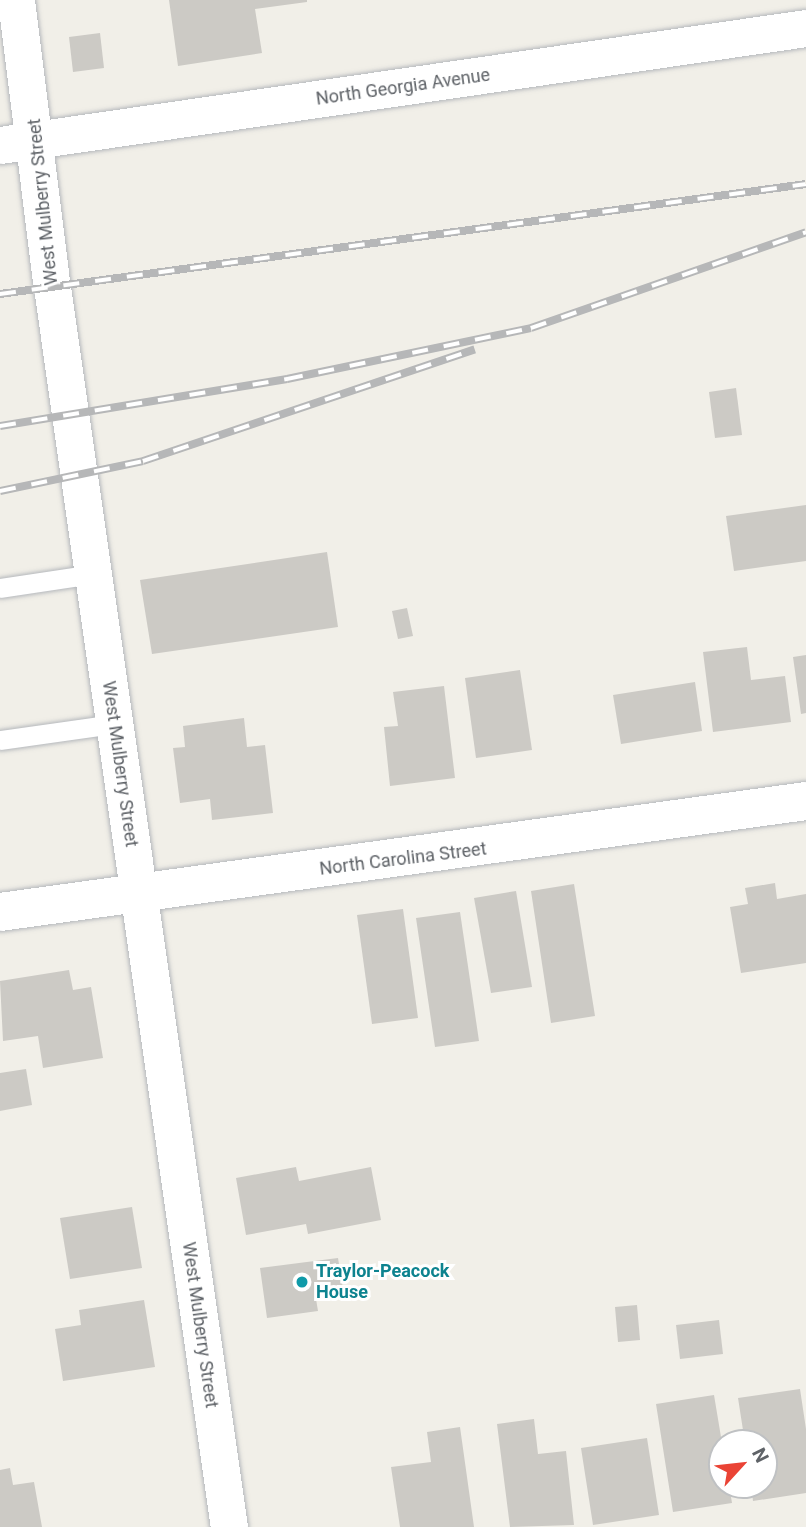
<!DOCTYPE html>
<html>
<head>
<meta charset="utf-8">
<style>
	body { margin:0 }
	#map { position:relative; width:806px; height:1527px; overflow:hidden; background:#f1efe8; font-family:Roboto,sans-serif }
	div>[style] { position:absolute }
	.building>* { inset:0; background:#cccac5 }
	.roads { filter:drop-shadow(0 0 2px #b5b8bc) drop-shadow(0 0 2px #b5b8bc) }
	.service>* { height:19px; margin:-9.5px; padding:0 9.5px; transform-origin:9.5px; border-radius:9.5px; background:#fff }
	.minor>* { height:37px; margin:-18.5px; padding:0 18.5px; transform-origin:18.5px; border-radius:18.5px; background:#fff }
	.tertiary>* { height:38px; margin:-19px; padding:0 19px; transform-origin:19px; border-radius:19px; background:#fff }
	.rail>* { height:8px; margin-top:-4px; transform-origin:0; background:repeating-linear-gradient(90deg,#fff 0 16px,#b6b7b8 0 32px); box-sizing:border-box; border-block:2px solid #b6b7b8 }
	.dots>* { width:19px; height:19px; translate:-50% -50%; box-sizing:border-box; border:4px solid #fff; border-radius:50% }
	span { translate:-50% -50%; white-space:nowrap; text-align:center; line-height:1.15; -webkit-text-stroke:6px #fff; paint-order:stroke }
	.street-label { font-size:18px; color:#5f6368 }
	.culture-label { font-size:18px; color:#0d838f; font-weight:700 }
	.left { translate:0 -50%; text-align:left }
	.north { position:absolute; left:708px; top:1429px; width:70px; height:70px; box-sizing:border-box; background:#fff; border:2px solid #bfc1c3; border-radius:50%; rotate:63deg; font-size:19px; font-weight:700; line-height:28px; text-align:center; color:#5f6368 }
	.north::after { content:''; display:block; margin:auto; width:24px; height:32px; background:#ea4335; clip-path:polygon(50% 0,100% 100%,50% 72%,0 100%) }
</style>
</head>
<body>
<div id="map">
	<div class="building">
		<div style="clip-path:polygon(169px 0,307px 0,307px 2px,255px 9px,262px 53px,178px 66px)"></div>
		<div style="clip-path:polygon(100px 33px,104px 68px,73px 72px,69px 37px)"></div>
		<div style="clip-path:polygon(736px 388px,742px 435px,715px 438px,709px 392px)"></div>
		<div style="clip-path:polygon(806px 505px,806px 561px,734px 571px,726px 516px)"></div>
		<div style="clip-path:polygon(327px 552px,338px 627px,152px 654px,140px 580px)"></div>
		<div style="clip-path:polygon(407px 608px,413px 636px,398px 639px,392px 611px)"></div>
		<div style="clip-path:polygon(747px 647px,751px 680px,785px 676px,791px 722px,713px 732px,703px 652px)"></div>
		<div style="clip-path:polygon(806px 655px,806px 713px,801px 714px,793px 657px)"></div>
		<div style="clip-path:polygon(520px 670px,532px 750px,476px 758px,465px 678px)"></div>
		<div style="clip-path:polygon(695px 682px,702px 731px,621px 744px,613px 695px)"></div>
		<div style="clip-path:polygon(444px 686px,455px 778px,390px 786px,384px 727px,398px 726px,393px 692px)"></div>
		<div style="clip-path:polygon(244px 718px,247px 747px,265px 745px,273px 813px,212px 820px,210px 799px,180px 803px,173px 748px,185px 747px,183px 726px)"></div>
		<div style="clip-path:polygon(775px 883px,777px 899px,806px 894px,806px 963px,741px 973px,730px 907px,748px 904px,745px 888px)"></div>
		<div style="clip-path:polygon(574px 884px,595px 1016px,551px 1023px,531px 891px)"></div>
		<div style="clip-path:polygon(516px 891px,532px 987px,491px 993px,474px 898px)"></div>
		<div style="clip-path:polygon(403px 909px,418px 1018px,372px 1024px,357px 915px)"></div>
		<div style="clip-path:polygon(460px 912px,479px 1041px,435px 1047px,416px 918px)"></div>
		<div style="clip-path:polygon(69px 970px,73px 990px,91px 987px,103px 1058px,43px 1068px,38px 1036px,3px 1041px,0 981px)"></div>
		<div style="clip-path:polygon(26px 1069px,32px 1105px,0 1111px,0 1073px)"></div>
		<div style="clip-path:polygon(296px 1167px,299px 1181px,371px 1167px,381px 1220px,308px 1234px,306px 1224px,246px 1235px,236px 1178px)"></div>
		<div style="clip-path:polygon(132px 1207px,142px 1268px,70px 1279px,60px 1218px)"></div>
		<div style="clip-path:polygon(338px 1258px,344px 1295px,316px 1299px,318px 1311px,267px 1318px,260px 1268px)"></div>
		<div style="clip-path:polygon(144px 1300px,155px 1367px,63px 1381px,55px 1329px,81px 1325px,79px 1310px)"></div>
		<div style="clip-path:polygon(637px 1305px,640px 1340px,618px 1342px,615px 1307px)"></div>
		<div style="clip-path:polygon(719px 1320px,723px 1354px,680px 1359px,676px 1325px)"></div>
		<div style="clip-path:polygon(800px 1389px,806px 1429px,806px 1493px,753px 1501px,751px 1485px,764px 1485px,764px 1443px,745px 1443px,738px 1398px)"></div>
		<div style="clip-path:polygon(714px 1395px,722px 1443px,722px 1485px,729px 1485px,732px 1503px,673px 1512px,656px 1404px)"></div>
		<div style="clip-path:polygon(534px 1419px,538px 1454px,566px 1451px,574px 1525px,510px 1527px,497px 1424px)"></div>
		<div style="clip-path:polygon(460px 1427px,474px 1527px,400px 1527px,391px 1467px,431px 1462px,427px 1432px)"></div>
		<div style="clip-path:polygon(647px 1438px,659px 1515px,593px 1525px,581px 1448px)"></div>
		<div style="clip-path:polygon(10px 1468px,13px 1485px,34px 1482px,42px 1527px,0 1527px,0 1470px)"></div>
	</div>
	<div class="roads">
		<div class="service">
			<div style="left:0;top:588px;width:94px;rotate:-8.6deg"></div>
			<div style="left:0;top:740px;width:115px;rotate:-8deg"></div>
		</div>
		<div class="minor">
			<div style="left:16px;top:0;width:289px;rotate:82.9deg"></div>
			<div style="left:52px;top:287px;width:1253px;rotate:81.88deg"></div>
			<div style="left:0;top:145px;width:814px;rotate:-8.26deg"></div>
		</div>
		<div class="tertiary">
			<div style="left:0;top:912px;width:814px;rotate:-7.84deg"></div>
		</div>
	</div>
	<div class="rail">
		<div style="left:0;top:294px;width:813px;rotate:-7.77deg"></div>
		<div style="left:0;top:426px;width:291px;rotate:-9.3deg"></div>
		<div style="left:287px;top:379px;width:249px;rotate:-11.8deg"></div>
		<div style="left:531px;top:328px;width:291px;rotate:-19.2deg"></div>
		<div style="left:0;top:491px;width:146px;rotate:-11.8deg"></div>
		<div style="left:143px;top:461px;width:350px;rotate:-18.6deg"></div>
	</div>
	<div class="dots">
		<div style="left:302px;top:1282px;background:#0f9aa8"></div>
	</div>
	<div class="street-label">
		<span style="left:403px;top:87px;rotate:-8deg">North Georgia Avenue</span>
		<span style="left:43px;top:202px;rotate:-96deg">West Mulberry Street</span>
		<span style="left:120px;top:764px;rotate:82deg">West Mulberry Street</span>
		<span style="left:403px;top:859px;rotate:-7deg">North Carolina Street</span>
		<span style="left:200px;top:1325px;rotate:82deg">West Mulberry Street</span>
	</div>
	<div class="culture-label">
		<span class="left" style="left:316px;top:1282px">Traylor-Peacock<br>House</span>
	</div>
	<div class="north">N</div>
</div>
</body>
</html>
